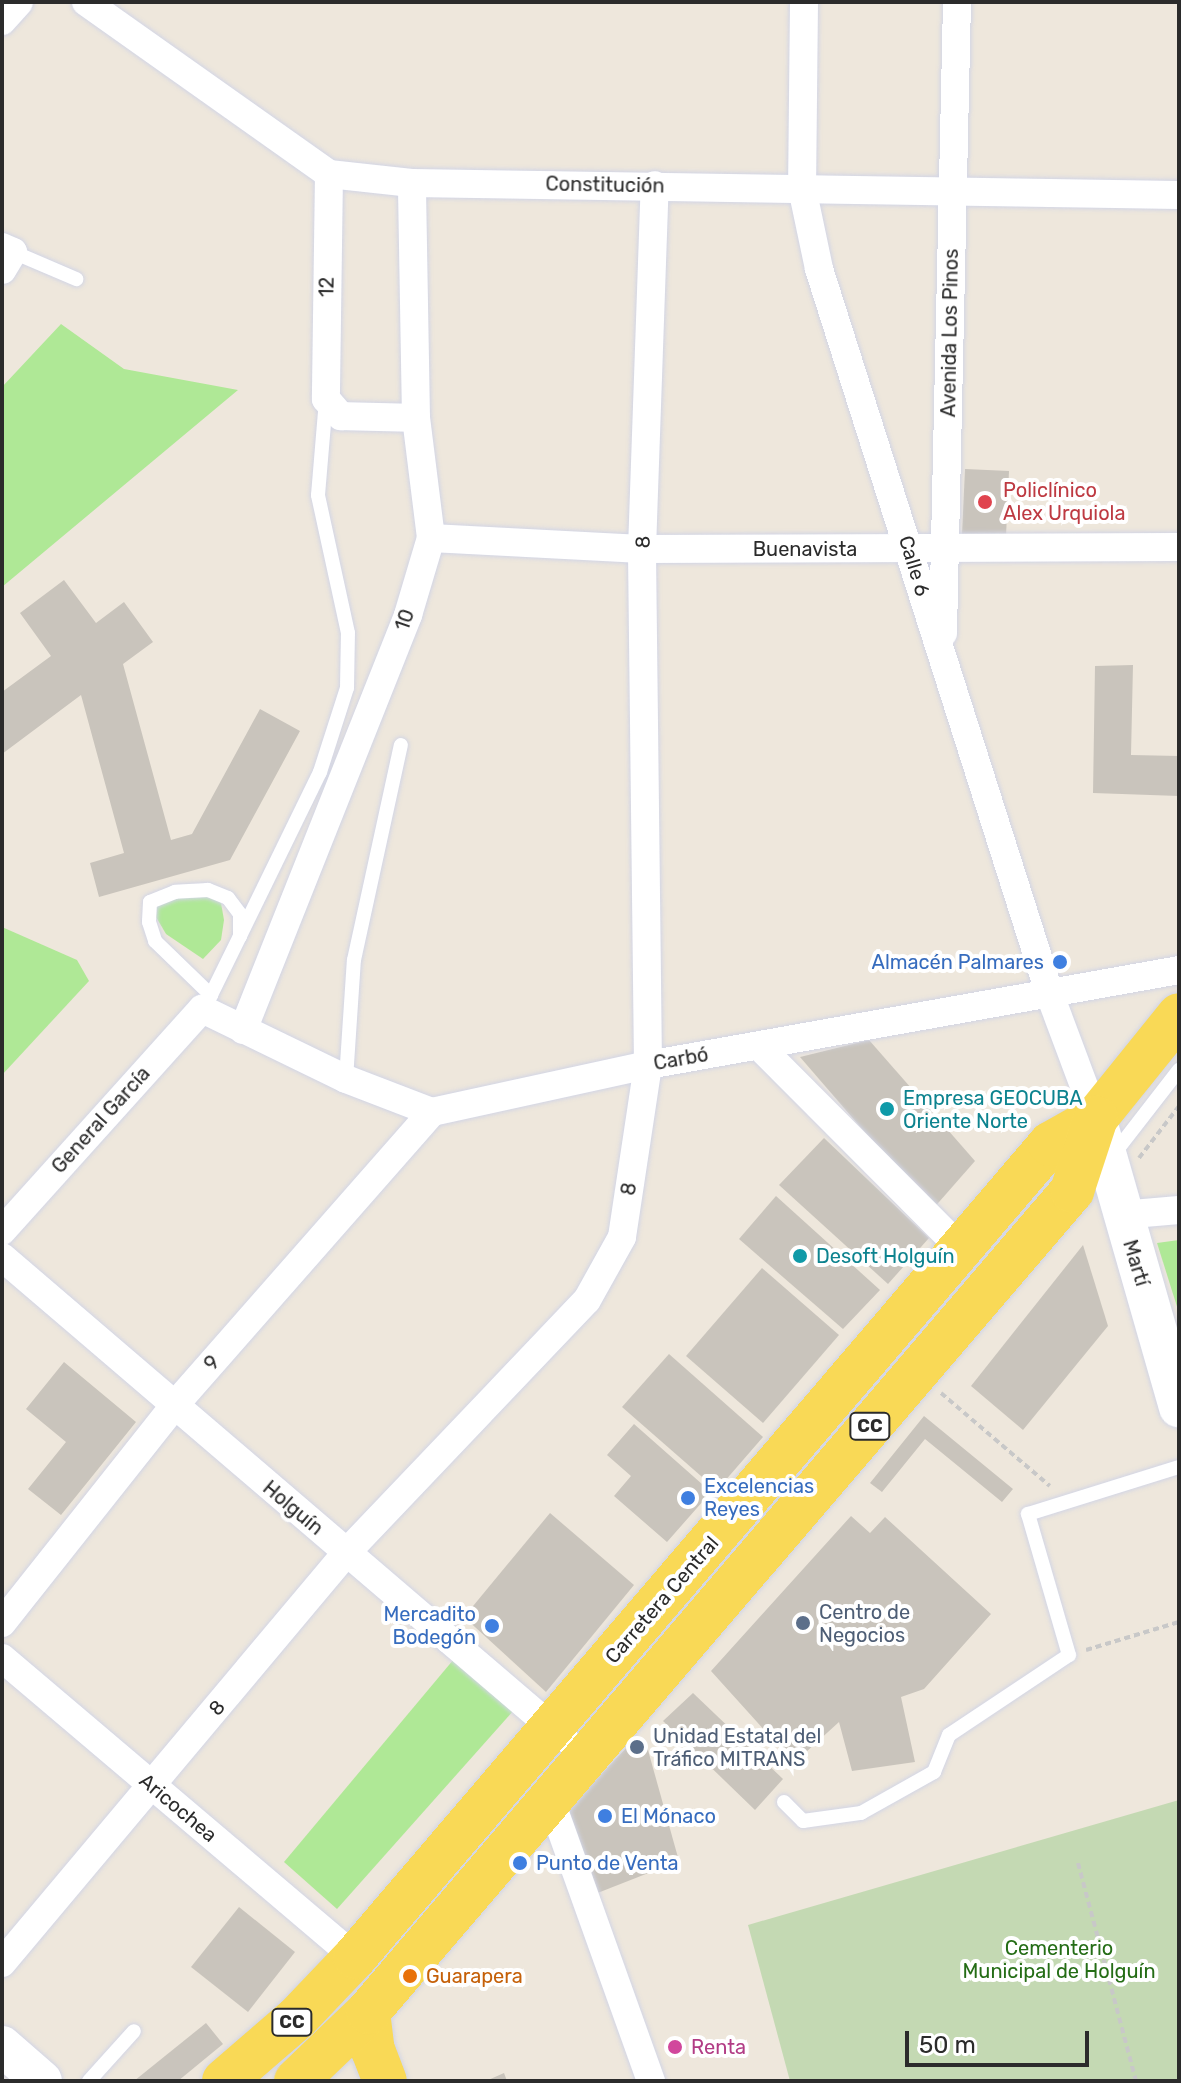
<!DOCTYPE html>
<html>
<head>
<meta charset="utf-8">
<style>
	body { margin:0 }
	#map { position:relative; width:1181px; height:2083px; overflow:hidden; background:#eee7dc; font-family:Rubik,sans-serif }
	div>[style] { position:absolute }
	.green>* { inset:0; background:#afe896 }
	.cemetery>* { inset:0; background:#c4d9b3 }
	.building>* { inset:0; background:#c9c4bc }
	.path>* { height:4px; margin-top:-2px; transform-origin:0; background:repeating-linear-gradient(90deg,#c8c8c8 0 6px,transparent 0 10px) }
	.roads { filter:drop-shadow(0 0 2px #d2d5e5) drop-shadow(0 0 2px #d2d5e5) }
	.lane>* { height:14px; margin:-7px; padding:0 7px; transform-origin:7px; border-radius:7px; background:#fff }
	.street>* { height:28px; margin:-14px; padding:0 14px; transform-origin:14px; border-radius:14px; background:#fff }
	.secondary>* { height:40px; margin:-20px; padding:0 20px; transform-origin:20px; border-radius:20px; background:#fff }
	.primary>* { height:44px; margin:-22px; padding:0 22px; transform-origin:22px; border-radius:22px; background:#f9d956 }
	.dots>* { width:22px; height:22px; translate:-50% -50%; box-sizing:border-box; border:4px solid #fff; border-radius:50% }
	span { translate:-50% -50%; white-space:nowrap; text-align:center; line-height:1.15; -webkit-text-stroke:8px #fff; paint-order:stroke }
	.shield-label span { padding:2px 6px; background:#fff; border:2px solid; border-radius:6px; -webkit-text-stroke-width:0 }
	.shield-label { font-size:18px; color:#2b2b2b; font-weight:700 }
	.street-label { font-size:20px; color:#2b2b2b }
	.health-label { font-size:20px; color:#be3a42 }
	.left { translate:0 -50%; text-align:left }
	.shop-label { font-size:20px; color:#366cbe }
	.right { translate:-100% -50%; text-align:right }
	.culture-label { font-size:20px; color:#0d838f }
	.service-label { font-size:20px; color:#4e5e75 }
	.park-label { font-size:20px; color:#256d16 }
	.food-label { font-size:20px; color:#c56008 }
	.hotel-label { font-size:20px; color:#b23c85 }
	.frame { position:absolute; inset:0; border:4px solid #2b2b2b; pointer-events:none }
	.scale { position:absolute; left:905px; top:2031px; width:184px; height:36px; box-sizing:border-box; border:4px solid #2b2b2b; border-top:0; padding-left:10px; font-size:24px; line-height:28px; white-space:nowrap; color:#2b2b2b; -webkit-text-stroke:6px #fff; paint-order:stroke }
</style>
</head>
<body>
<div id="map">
	<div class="green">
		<div style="clip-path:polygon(61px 324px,124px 369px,238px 390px,2px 587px,2px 387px)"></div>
		<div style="clip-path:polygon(210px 894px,221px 903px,224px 920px,221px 940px,203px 959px,166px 934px,156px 917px,157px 906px,175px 896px)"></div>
		<div style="clip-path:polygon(2px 927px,77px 960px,89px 981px,2px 1075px)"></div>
		<div style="clip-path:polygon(1179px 1240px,1179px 1313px,1157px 1243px)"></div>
		<div style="clip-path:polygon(454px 1659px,514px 1710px,337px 1909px,284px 1862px)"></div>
	</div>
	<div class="cemetery">
		<div style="clip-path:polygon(1179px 1800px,1179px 2081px,790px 2081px,748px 1925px)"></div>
	</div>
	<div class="building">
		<div style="clip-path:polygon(965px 469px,1009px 471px,1006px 536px,962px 534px)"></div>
		<div style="clip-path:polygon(64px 580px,96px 623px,124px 602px,153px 642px,123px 664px,171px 840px,192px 834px,260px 709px,300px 731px,230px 860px,99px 897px,90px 863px,124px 853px,81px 695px,2px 754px,2px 692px,51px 656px,20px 613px)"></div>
		<div style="clip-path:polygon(1133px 665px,1131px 755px,1179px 756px,1179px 796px,1093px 793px,1095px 666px)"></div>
		<div style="clip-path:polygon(869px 1040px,975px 1161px,932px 1210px,800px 1057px)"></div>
		<div style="clip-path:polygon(824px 1138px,929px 1238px,888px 1284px,779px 1185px)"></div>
		<div style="clip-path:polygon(776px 1196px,880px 1290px,843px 1329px,739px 1239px)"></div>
		<div style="clip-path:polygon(1083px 1245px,1108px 1326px,1023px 1430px,971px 1386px)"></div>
		<div style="clip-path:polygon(762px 1268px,839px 1335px,763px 1423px,686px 1356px)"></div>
		<div style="clip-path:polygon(669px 1354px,763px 1437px,717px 1490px,622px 1407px)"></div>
		<div style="clip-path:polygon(64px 1362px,136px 1422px,61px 1515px,28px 1489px,66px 1442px,26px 1409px)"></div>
		<div style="clip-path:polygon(924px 1416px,1013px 1489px,1002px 1502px,925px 1439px,882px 1492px,870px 1483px)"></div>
		<div style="clip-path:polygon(634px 1424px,711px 1492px,667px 1542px,614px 1496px,631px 1476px,607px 1455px)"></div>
		<div style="clip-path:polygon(550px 1513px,634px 1585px,546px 1692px,464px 1617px)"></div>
		<div style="clip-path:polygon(851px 1516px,870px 1533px,885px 1517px,991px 1614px,924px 1689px,901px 1697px,915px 1762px,852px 1771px,839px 1722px,794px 1763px,711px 1671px)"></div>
		<div style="clip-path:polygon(693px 1693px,783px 1779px,755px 1810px,663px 1721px)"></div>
		<div style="clip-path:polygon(646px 1743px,679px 1861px,595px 1894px,566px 1811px,628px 1746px)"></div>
		<div style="clip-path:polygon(239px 1907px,295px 1952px,248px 2012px,191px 1967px)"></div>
		<div style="clip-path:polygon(206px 2023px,223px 2044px,178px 2081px,134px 2081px)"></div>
		<div style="clip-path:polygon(504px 2073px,507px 2081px,486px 2081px)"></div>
	</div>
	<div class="path">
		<div style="left:1139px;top:1158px;width:66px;rotate:-52.4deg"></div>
		<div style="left:941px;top:1393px;width:143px;rotate:40.5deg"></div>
		<div style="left:1086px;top:1650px;width:97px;rotate:-16.8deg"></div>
		<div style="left:1078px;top:1863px;width:226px;rotate:75.1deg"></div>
	</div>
	<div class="roads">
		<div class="lane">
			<div style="left:13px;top:252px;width:69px;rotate:23.2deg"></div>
			<div style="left:240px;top:936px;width:182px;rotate:-64deg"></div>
			<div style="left:320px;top:772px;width:88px;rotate:-72.2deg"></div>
			<div style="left:347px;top:688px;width:55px;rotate:-89deg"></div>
			<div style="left:348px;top:633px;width:141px;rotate:-102.3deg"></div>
			<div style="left:318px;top:495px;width:95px;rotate:-85.2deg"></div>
			<div style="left:202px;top:1009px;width:17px;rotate:-57deg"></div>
			<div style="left:211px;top:995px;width:66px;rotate:-63.8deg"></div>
			<div style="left:240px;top:936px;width:22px;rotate:-90deg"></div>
			<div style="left:240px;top:914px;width:20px;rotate:-127deg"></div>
			<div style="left:228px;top:898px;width:22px;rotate:-158deg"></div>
			<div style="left:208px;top:890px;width:33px;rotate:177deg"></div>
			<div style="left:175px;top:892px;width:27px;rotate:158deg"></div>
			<div style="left:150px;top:902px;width:20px;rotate:93deg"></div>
			<div style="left:149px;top:922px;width:20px;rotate:72deg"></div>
			<div style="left:155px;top:941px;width:78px;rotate:44deg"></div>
			<div style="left:346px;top:1079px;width:119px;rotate:-86.2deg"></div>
			<div style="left:354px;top:960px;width:220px;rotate:-77.7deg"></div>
			<div style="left:1113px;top:1155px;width:108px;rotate:-52.2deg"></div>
			<div style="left:784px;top:1802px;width:27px;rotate:45deg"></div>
			<div style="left:803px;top:1821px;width:59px;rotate:-7.9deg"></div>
			<div style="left:861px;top:1813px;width:84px;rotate:-29.3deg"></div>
			<div style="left:934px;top:1772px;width:40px;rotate:-68deg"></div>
			<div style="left:949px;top:1735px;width:144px;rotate:-33.7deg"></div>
			<div style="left:1069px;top:1655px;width:147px;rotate:-106.2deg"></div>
			<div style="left:1028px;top:1514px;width:158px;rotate:-17.3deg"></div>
			<div style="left:89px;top:2081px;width:67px;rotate:-48deg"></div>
		</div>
		<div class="street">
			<div style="left:86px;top:2px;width:298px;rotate:35.3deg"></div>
			<div style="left:329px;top:174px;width:83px;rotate:6.2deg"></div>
			<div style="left:412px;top:183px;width:767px;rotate:0.9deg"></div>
			<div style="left:804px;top:2px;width:186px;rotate:90.6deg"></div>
			<div style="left:802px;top:188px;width:83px;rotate:78.1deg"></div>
			<div style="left:819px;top:269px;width:762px;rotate:72.35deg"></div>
			<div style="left:1050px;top:995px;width:131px;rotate:69.5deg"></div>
			<div style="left:2px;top:21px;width:25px;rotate:-48deg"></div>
			<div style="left:329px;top:174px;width:225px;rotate:90.8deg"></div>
			<div style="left:326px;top:399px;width:23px;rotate:49deg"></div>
			<div style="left:341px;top:416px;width:75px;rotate:1.5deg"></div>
			<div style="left:2px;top:247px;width:12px;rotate:24deg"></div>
			<div style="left:13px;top:252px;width:21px;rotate:121deg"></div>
			<div style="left:431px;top:538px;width:211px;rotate:3deg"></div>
			<div style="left:642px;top:549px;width:537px;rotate:-0.21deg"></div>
			<div style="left:943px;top:633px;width:631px;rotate:-88.73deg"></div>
			<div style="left:243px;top:1030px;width:447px;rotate:-68.3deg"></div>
			<div style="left:408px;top:615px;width:80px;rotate:-73.4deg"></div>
			<div style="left:431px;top:538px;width:121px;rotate:-97.1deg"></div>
			<div style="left:416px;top:418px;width:235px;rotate:-91deg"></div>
			<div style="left:759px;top:1046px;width:289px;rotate:45.1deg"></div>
			<div style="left:1121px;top:1215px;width:58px;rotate:-4.9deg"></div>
			<div style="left:2px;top:1231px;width:299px;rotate:-48deg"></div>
			<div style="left:202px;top:1009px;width:160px;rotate:25.9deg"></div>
			<div style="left:346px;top:1079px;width:92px;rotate:21deg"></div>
			<div style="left:432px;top:1112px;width:221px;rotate:-12.3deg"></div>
			<div style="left:648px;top:1065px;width:539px;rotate:-10.14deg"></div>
			<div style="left:2px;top:1257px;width:740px;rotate:40.56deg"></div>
			<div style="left:2px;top:1623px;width:275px;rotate:-51.6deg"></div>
			<div style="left:173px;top:1407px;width:393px;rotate:-48.7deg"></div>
			<div style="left:2px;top:1658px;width:463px;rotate:40.3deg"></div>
			<div style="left:550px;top:1799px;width:300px;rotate:70.3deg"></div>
			<div style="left:2px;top:1963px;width:535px;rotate:-50deg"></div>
			<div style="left:346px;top:1553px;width:349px;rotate:-46.4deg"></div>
			<div style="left:587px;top:1300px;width:72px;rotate:-60.9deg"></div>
			<div style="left:622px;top:1237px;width:174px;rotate:-81.4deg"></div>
			<div style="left:648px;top:1065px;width:516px;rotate:-90.67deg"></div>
			<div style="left:642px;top:549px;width:364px;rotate:-88deg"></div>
		</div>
		<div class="secondary">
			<div style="left:1096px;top:1118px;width:301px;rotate:74deg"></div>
			<div style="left:2px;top:2046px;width:53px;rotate:41.2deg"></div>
		</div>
		<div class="primary">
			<div style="left:368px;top:2012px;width:38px;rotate:83deg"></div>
			<div style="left:373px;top:2050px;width:33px;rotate:69deg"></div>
			<div style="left:224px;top:2081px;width:96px;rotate:-40.8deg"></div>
			<div style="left:297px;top:2018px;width:84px;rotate:-46.4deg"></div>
			<div style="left:355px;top:1957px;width:1070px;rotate:-49.47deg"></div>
			<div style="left:1050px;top:1144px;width:53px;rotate:-29.5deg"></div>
			<div style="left:1096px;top:1118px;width:132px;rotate:-51.1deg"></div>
			<div style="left:296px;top:2081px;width:100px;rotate:-43.8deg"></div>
			<div style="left:368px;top:2012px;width:1082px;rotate:-49.39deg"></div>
			<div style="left:1072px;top:1191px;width:77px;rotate:-71.8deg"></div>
		</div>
	</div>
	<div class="dots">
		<div style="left:985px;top:502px;background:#e0444e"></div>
		<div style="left:1060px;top:962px;background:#3f7fe0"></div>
		<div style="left:887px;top:1109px;background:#0f9aa8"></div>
		<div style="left:800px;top:1256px;background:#0f9aa8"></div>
		<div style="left:688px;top:1498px;background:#3f7fe0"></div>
		<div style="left:803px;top:1623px;background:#5c6f8a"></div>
		<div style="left:492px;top:1626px;background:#3f7fe0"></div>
		<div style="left:637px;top:1747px;background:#5c6f8a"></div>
		<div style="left:605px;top:1816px;background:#3f7fe0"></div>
		<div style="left:520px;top:1863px;background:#3f7fe0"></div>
		<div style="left:410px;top:1976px;background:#e8710a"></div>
		<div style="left:675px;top:2047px;background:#d1479c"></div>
	</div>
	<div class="shield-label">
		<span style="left:870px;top:1426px">CC</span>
		<span style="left:292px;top:2022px">CC</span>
	</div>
	<div class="street-label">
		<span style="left:605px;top:185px;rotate:1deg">Constitución</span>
		<span style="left:327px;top:287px;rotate:-89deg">12</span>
		<span style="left:950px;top:333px;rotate:-89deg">Avenida Los Pinos</span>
		<span style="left:643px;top:542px;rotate:-89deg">8</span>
		<span style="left:805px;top:549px">Buenavista</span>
		<span style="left:914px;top:566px;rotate:73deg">Calle 6</span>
		<span style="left:405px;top:620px;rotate:-71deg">10</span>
		<span style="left:681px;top:1059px;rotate:-10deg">Carbó</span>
		<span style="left:101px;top:1120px;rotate:-48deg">General García</span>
		<span style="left:629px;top:1189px;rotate:-81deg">8</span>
		<span style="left:1136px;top:1263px;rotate:73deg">Martí</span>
		<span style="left:212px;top:1363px;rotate:-49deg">9</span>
		<span style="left:293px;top:1508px;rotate:40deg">Holguín</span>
		<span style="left:662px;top:1600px;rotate:-49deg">Carretera Central</span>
		<span style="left:217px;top:1708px;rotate:-50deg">8</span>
		<span style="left:178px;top:1808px;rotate:40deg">Aricochea</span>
	</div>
	<div class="health-label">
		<span class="left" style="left:1003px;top:502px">Policlínico<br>Alex Urquiola</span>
	</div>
	<div class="shop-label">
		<span class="right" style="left:1044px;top:962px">Almacén Palmares</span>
		<span class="left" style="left:704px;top:1498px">Excelencias<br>Reyes</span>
		<span class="right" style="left:476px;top:1626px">Mercadito<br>Bodegón</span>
		<span class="left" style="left:621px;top:1816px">El Mónaco</span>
		<span class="left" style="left:536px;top:1863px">Punto de Venta</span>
	</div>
	<div class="culture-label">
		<span class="left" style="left:903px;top:1110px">Empresa GEOCUBA<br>Oriente Norte</span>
		<span class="left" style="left:816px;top:1256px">Desoft Holguín</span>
	</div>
	<div class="service-label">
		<span class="left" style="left:819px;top:1624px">Centro de<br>Negocios</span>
		<span class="left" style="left:653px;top:1748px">Unidad Estatal del<br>Tráfico MITRANS</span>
	</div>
	<div class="park-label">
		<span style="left:1059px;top:1960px">Cementerio<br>Municipal de Holguín</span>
	</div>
	<div class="food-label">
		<span class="left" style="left:426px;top:1976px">Guarapera</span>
	</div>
	<div class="hotel-label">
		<span class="left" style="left:691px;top:2047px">Renta</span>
	</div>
	<div class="frame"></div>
	<div class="scale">50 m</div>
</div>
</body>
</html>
